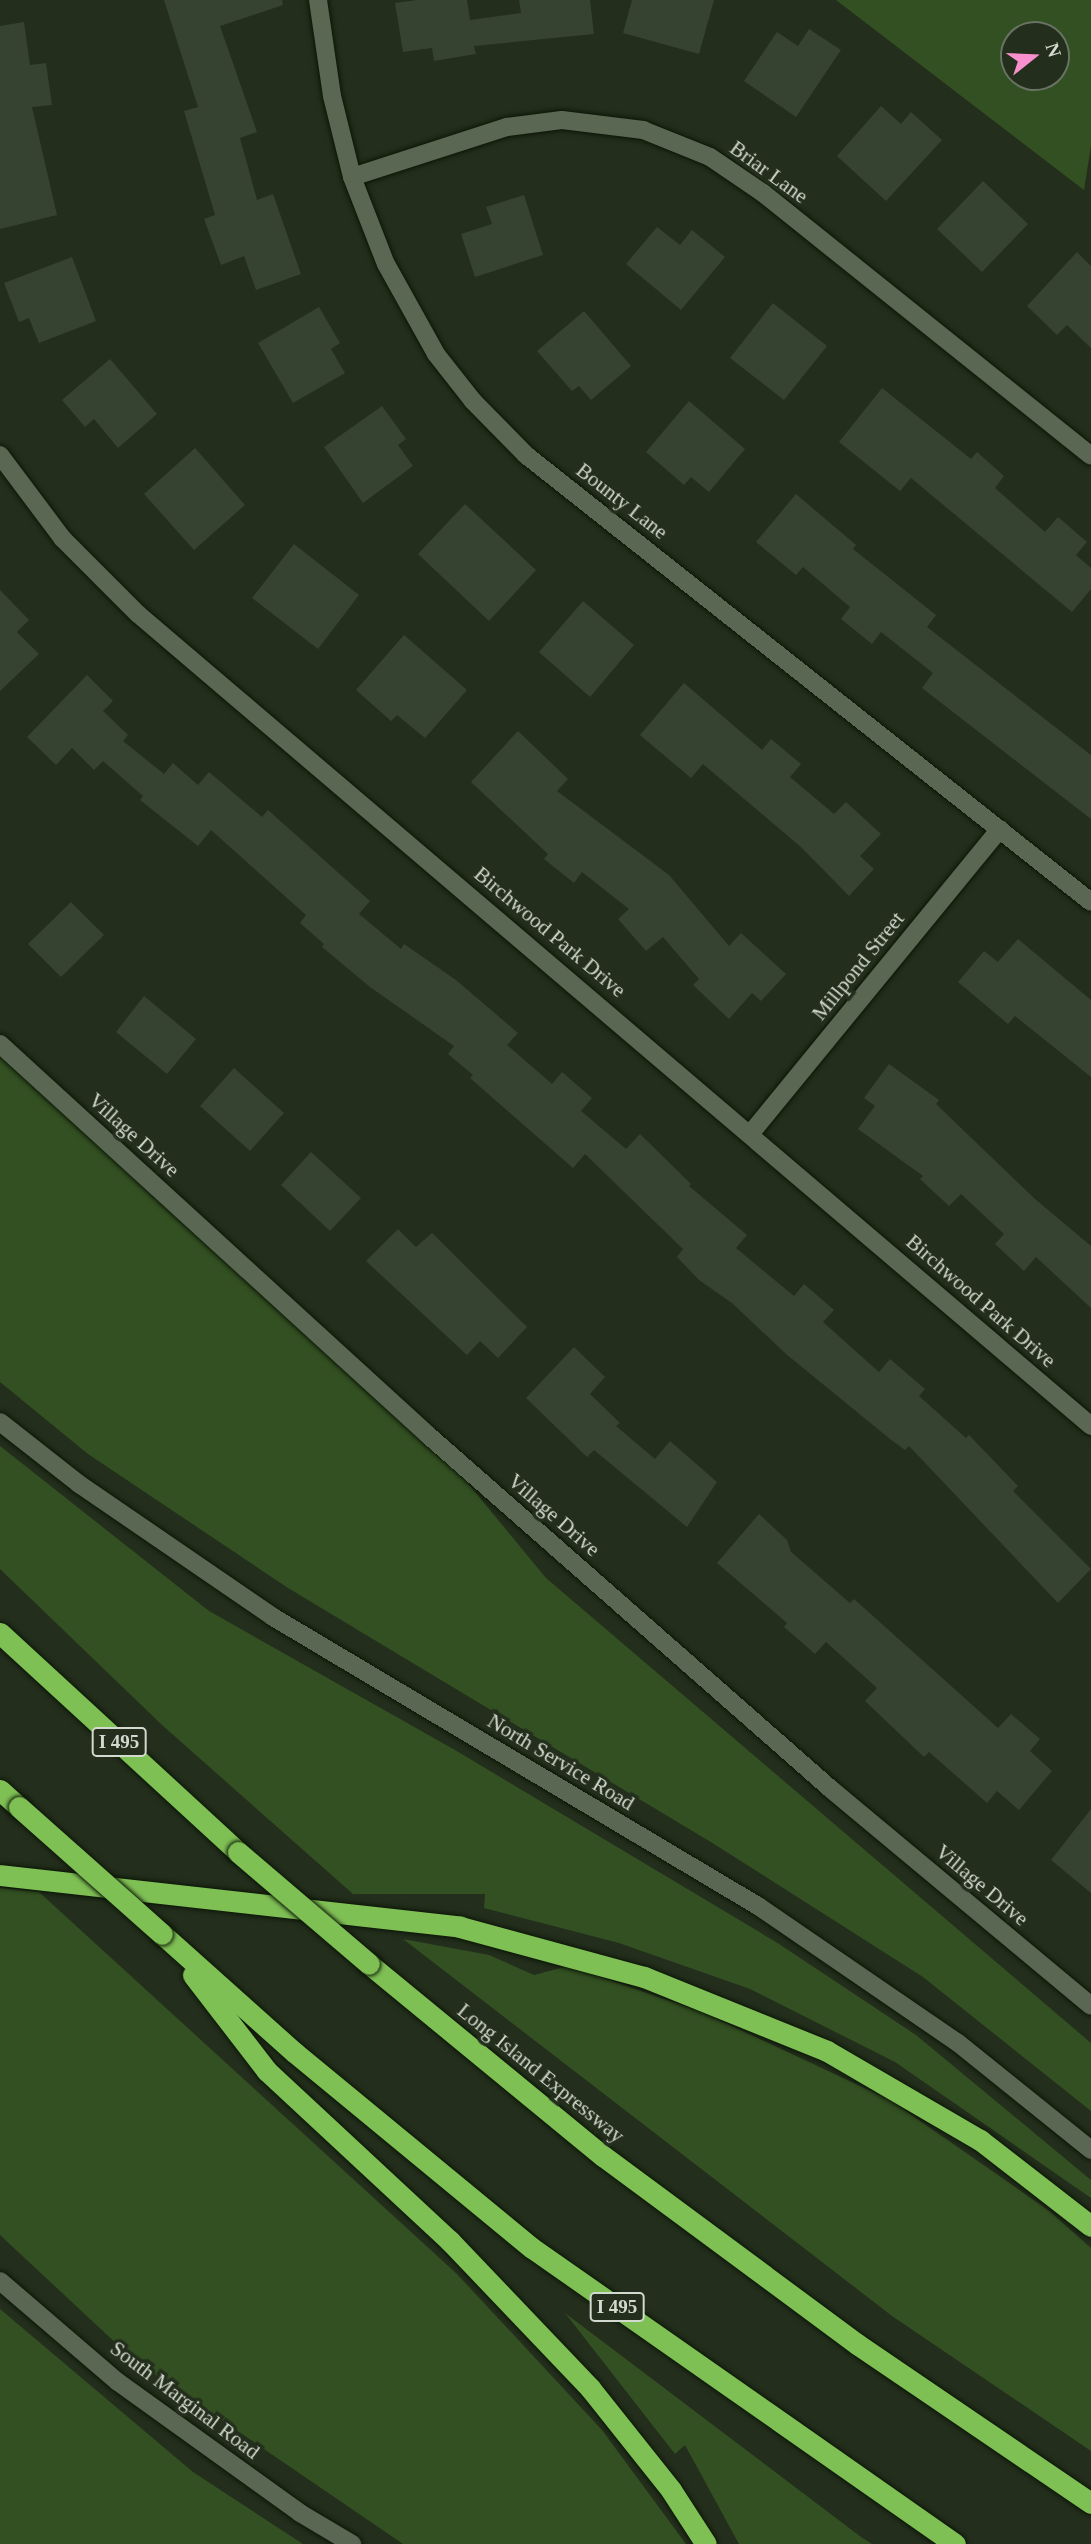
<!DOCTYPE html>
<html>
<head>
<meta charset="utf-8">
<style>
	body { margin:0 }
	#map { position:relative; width:1091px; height:2544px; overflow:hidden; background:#232e1c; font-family:"Times New Roman",serif }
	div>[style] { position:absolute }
	.green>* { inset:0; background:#335022 }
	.building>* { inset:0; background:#374331 }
	.roads { filter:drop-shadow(0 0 2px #0c1606) drop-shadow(0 0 2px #0c1606) }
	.street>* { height:18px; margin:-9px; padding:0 9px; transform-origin:9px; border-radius:9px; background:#5a6753 }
	.secondary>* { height:18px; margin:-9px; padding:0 9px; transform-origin:9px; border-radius:9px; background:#5a6753 }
	.highway>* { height:21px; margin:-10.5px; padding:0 10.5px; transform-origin:10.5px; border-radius:10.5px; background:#7fc055 }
	.bridges { filter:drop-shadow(0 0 2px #0c1606) drop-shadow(0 0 2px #0c1606) }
	.highway-bridge>* { height:21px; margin:-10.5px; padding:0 10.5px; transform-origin:10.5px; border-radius:10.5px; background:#7fc055 }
	span { translate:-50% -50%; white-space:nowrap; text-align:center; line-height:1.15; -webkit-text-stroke:7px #232e1c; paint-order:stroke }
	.shield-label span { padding:2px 5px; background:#232e1c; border:2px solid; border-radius:5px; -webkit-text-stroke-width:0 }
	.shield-label { font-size:19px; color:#d2d9ce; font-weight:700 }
	.street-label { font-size:21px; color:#d2d9ce }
	.north { position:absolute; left:1000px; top:21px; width:70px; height:70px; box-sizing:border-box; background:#232e1c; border:2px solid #697263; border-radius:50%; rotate:72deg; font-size:19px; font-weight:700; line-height:28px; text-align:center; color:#d2d9ce }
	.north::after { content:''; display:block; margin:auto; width:24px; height:32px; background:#f890cd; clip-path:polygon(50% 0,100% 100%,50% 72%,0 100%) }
</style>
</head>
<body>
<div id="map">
	<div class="green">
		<div style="clip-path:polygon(evenodd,836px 0,1091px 0,1091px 146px,1084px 190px,836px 0,1014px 35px,1056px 35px,1056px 77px,1014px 77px,1014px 35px)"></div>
		<div style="clip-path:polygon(0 1044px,428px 1435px,546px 1578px,1091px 2043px,1091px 2111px,923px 1977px,714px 1844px,288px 1588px,88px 1454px,0 1382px)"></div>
		<div style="clip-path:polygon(0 1446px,209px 1611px,455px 1750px,776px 1942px,916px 2035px,1091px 2180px,1091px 2198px,895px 2062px,750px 1989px,619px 1943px,484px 1908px,485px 1894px,353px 1894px,162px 1725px,0 1569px)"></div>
		<div style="clip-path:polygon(0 1888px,39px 1892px,457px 2274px,602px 2430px,686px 2544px,403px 2544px,135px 2361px,0 2235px)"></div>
		<div style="clip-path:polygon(403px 1939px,489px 1955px,534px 1975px,568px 1966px,702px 2012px,890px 2100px,1048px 2210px,1091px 2248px,1091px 2451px,892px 2316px)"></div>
		<div style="clip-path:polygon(0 2309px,193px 2472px,303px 2544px,0 2544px)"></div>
		<div style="clip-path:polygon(565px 2313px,861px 2537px,872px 2544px,739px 2544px,685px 2445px,675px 2454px)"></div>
	</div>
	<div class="building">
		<div style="clip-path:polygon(164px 0,282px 0,283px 5px,220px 26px,257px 132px,240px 138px,257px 200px,273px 194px,301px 274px,256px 290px,244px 256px,221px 265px,204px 219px,215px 215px,184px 111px,198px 107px)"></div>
		<div style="clip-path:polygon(417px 0,467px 0,470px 20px,521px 13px,519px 0,590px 0,594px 34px,474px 46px,476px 54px,434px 61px,432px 48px,403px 52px,395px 3px)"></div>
		<div style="clip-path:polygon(632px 0,714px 0,699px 54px,623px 33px)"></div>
		<div style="clip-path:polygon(24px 22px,30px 65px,46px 63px,52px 105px,32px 107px,57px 215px,0 229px,0 26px)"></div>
		<div style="clip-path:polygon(809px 29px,841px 50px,796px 117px,744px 81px,777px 32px,798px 46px)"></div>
		<div style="clip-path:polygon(881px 106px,901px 124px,911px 112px,942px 140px,886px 201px,837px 156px)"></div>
		<div style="clip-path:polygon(983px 181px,1028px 224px,982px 272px,937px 229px)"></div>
		<div style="clip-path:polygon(524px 195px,543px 255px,475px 277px,461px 234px,492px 224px,486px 207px)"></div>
		<div style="clip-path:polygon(657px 227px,680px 245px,692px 230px,725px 257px,681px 310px,626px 264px)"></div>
		<div style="clip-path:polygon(1077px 252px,1091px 266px,1091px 348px,1067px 325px,1057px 335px,1027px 306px)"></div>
		<div style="clip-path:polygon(72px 257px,96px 321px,39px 343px,29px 318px,19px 322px,4px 283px)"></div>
		<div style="clip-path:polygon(773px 303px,827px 346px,784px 400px,730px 358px)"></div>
		<div style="clip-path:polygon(319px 307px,340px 343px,331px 349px,345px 373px,293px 403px,258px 343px)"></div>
		<div style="clip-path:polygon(584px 311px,631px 366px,591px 400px,579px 386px,572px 391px,537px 351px)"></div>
		<div style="clip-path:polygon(110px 359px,157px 414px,118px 448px,94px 419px,85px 427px,62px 400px)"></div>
		<div style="clip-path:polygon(882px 388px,971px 459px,977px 452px,1004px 476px,995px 488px,1045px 532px,1058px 517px,1087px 542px,1076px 555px,1091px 568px,1091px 589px,1072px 612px,911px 478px,900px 491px,839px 442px)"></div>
		<div style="clip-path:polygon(689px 401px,745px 449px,709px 492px,691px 477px,684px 485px,646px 452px)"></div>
		<div style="clip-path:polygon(382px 406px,406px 439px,398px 445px,413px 466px,363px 503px,324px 447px)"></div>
		<div style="clip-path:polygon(195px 448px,245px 505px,194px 550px,144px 494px)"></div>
		<div style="clip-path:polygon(796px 494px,856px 545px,853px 549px,936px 615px,927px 627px,1091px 755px,1091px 819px,922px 688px,933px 673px,881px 632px,872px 644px,841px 619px,850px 607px,803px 567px,796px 575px,756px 542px)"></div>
		<div style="clip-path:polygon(465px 504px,536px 570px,489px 621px,418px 554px)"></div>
		<div style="clip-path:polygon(294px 544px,359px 595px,318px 649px,252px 598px)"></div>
		<div style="clip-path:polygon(0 590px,29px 620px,17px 632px,39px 654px,0 691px)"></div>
		<div style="clip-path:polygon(583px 601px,634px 645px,590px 697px,539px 652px)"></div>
		<div style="clip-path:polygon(404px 635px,467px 690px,425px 738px,397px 715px,391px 721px,356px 690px)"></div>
		<div style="clip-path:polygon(87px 675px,113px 701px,103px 711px,128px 735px,123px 741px,164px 774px,173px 763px,198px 785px,209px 772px,262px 817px,268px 810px,370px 901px,359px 914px,401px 949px,404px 944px,456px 980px,518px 1033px,507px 1045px,552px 1084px,562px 1072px,592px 1098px,581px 1111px,626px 1149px,640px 1134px,691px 1184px,689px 1186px,747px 1235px,736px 1248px,794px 1296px,804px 1284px,834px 1310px,823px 1322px,879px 1372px,890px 1359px,925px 1389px,919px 1396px,966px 1438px,969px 1435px,1018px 1486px,1013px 1491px,1091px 1569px,1058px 1603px,909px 1446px,905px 1450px,890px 1439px,786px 1354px,732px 1303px,699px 1280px,677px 1257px,683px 1249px,585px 1154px,573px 1168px,470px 1078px,473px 1075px,448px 1054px,454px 1046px,370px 987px,322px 947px,324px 944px,300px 923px,306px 915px,211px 830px,198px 846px,140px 800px,143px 796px,103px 761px,94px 770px,72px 748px,56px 765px,27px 737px)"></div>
		<div style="clip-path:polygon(684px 683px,762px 750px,771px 739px,801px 764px,790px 777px,834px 814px,846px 802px,881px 834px,860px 856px,874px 869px,849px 896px,802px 848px,703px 764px,691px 778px,640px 735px)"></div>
		<div style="clip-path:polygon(518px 731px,568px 779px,557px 791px,669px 875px,729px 946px,741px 933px,786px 974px,761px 1001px,752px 993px,729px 1019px,693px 985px,699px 979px,663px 937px,646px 951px,618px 919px,629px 909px,582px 872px,574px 883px,544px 859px,548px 854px,471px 782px)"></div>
		<div style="clip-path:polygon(71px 902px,104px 935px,61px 977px,28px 944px)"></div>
		<div style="clip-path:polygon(1018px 939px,1091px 1000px,1091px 1077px,1015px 1016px,1008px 1024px,958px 982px,984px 951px,998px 962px)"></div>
		<div style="clip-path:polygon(144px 996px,196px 1039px,167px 1074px,116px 1032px)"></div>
		<div style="clip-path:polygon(889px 1064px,939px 1100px,936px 1104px,1035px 1199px,1091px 1246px,1091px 1308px,1036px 1257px,1024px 1271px,995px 1244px,1004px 1234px,961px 1194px,949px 1206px,920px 1179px,923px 1176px,858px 1129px,875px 1106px,864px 1098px)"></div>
		<div style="clip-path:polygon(234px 1068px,284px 1113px,250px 1151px,200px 1106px)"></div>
		<div style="clip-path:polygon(311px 1152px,361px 1198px,330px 1231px,281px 1185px)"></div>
		<div style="clip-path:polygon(398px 1229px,416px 1247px,432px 1233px,527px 1327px,498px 1358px,480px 1341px,467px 1355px,366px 1261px)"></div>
		<div style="clip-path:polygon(574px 1347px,605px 1377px,590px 1394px,620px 1423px,616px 1426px,655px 1459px,670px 1441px,717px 1482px,687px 1527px,594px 1450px,587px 1457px,526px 1398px)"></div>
		<div style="clip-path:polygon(759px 1514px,787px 1540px,791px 1552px,850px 1603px,854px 1599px,998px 1728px,1011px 1714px,1040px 1739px,1030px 1751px,1052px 1771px,1019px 1810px,997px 1791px,987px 1803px,929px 1752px,924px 1757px,865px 1701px,877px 1688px,826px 1642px,815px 1654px,784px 1627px,787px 1623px,717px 1563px)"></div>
		<div style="clip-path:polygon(1091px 1809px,1091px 1893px,1051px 1860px)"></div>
	</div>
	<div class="roads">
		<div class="street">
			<div style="left:318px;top:0;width:97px;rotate:81.7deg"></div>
			<div style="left:332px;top:96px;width:83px;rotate:76.1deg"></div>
			<div style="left:352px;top:177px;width:93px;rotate:68.7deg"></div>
			<div style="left:386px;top:264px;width:103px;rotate:60.9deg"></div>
			<div style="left:436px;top:354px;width:60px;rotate:51.8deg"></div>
			<div style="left:473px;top:401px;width:76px;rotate:45.5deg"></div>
			<div style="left:526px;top:455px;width:720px;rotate:38.35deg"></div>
			<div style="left:352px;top:177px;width:163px;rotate:-17.9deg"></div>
			<div style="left:507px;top:127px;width:55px;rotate:-7.3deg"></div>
			<div style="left:562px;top:120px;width:82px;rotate:7deg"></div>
			<div style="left:643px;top:130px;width:72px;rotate:21.9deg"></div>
			<div style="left:710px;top:157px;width:64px;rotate:34.2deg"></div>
			<div style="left:763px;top:193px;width:420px;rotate:38.7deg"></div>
			<div style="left:0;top:455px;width:104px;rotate:53.2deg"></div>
			<div style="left:62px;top:538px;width:107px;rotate:45deg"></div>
			<div style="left:138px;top:614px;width:1252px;rotate:40.43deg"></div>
			<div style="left:0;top:1044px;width:580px;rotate:42.41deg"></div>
			<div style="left:428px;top:1435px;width:538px;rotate:41.31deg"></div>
			<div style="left:832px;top:1790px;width:337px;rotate:39.8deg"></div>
			<div style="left:751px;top:1133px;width:393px;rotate:-50.7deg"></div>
		</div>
		<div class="secondary">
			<div style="left:0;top:1422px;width:100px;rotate:38.1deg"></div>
			<div style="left:79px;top:1484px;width:235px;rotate:34.4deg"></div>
			<div style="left:273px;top:1617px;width:565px;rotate:30.79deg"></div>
			<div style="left:758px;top:1906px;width:242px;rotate:34.4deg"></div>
			<div style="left:958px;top:2043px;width:171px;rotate:38.8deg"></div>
			<div style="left:0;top:2281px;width:155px;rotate:40.6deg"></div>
			<div style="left:118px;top:2382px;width:224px;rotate:35.7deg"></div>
			<div style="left:300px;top:2513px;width:61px;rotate:30.8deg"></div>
		</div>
		<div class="highway">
			<div style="left:0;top:1633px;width:323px;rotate:42.6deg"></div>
			<div style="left:0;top:1790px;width:25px;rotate:42deg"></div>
			<div style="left:0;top:1875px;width:463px;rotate:6.4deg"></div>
			<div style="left:460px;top:1927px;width:191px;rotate:15.2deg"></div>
			<div style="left:644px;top:1977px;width:197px;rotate:22deg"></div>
			<div style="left:827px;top:2051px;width:177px;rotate:30.2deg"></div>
			<div style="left:980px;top:2140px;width:140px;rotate:37.8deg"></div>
			<div style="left:162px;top:1934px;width:177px;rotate:41.8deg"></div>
			<div style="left:294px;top:2052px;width:308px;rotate:39.5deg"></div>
			<div style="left:532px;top:2248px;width:516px;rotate:34.98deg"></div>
			<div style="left:369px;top:1964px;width:303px;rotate:39.4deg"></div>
			<div style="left:603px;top:2156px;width:316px;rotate:36.5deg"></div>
			<div style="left:857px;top:2344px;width:283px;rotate:34.2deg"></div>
			<div style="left:193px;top:1975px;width:121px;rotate:52.4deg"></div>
			<div style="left:267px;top:2071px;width:250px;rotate:42.9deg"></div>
			<div style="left:450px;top:2241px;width:203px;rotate:46.4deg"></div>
			<div style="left:590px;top:2388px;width:130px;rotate:51.5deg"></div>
			<div style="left:671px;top:2490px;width:64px;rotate:57.1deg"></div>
		</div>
	</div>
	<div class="bridges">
		<div class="highway-bridge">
			<div style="left:19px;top:1807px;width:191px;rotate:41.6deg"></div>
			<div style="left:238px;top:1852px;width:172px;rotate:40.5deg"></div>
		</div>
	</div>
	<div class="shield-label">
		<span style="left:119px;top:1742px">I 495</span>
		<span style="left:617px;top:2307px">I 495</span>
	</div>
	<div class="street-label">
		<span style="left:769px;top:172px;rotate:36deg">Briar Lane</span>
		<span style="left:622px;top:501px;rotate:38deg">Bounty Lane</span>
		<span style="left:550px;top:932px;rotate:40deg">Birchwood Park Drive</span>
		<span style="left:858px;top:966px;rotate:-51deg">Millpond Street</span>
		<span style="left:134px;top:1135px;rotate:42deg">Village Drive</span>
		<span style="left:981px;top:1301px;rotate:41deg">Birchwood Park Drive</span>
		<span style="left:554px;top:1515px;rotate:41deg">Village Drive</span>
		<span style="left:561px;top:1762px;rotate:31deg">North Service Road</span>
		<span style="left:982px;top:1885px;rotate:40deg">Village Drive</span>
		<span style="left:541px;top:2073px;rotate:39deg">Long Island Expressway</span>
		<span style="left:185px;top:2400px;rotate:37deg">South Marginal Road</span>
	</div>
	<div class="north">N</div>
</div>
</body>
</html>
